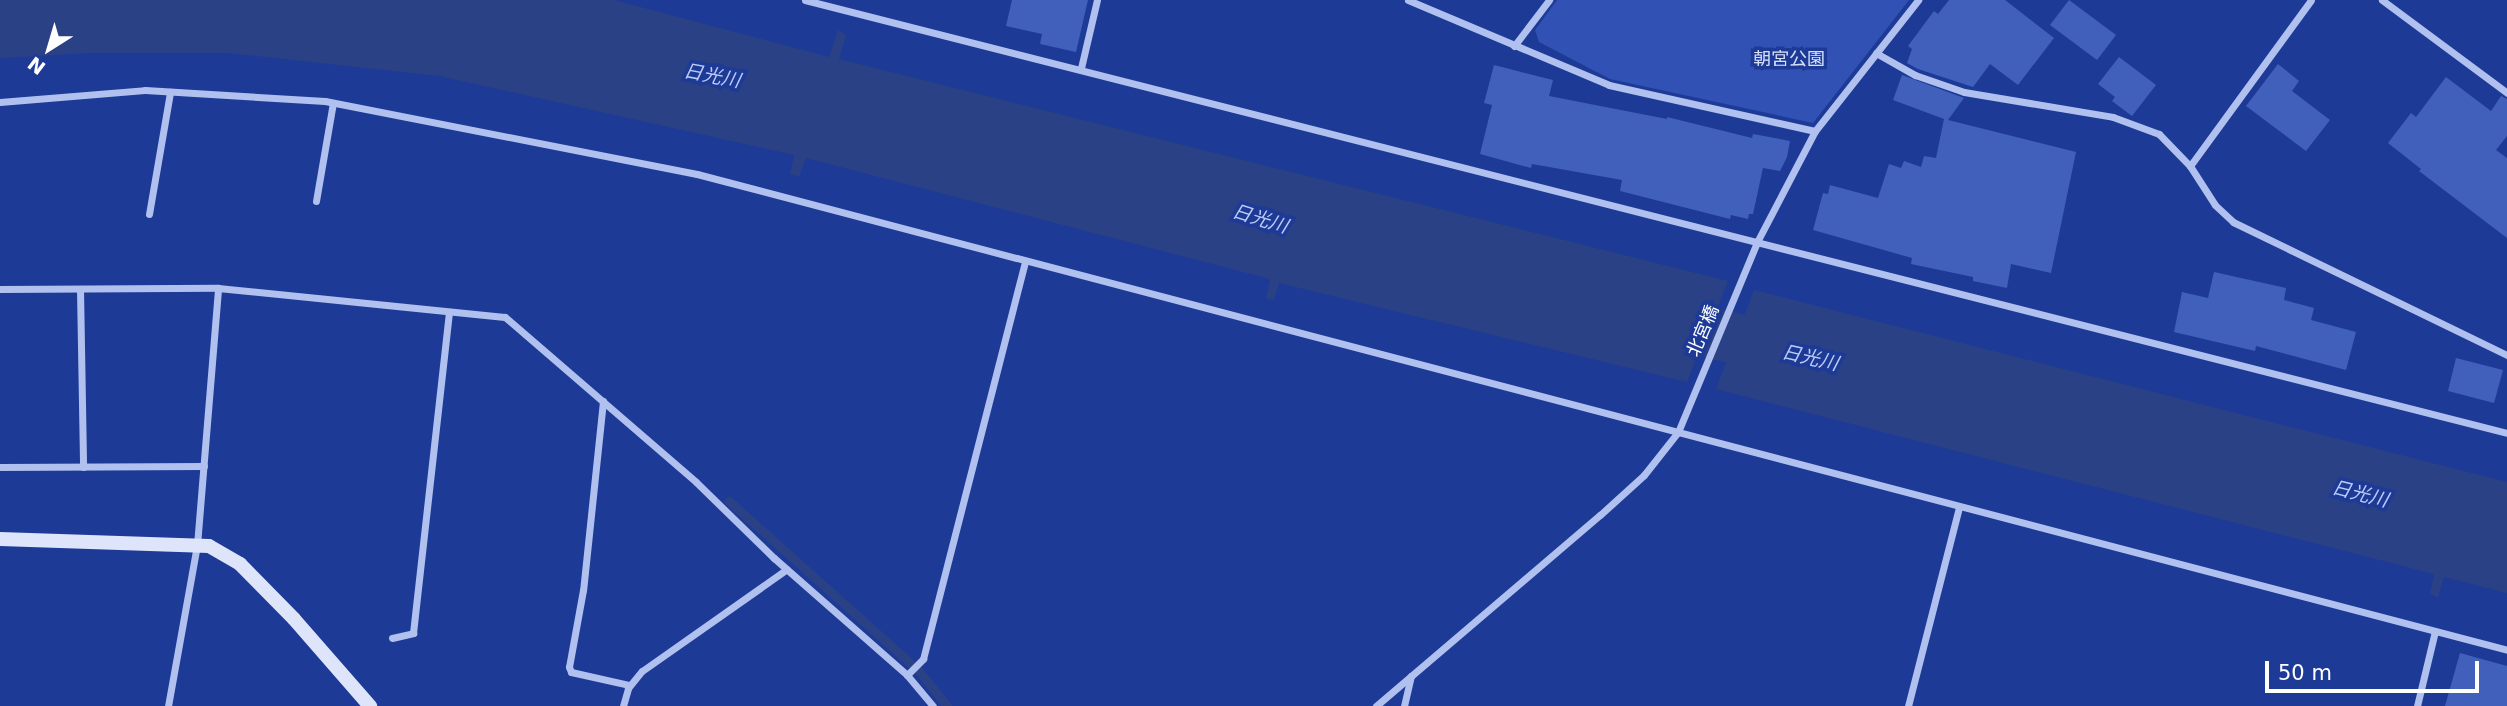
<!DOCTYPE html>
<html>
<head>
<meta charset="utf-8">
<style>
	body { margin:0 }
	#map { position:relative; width:2507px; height:706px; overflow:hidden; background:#1d3a96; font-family:"DejaVu Sans","Noto Sans JP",sans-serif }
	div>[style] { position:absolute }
	.green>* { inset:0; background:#3152b4 }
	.water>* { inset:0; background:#2b4186 }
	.stream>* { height:9px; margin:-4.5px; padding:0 4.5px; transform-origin:4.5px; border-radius:4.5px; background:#2b4186 }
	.river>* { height:51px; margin:-25.5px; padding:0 25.5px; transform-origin:25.5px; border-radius:25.5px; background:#2b4186 }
	.building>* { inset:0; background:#4160bc }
	.street>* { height:7px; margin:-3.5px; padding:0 3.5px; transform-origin:3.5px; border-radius:3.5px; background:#b0c1ef }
	.secondary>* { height:14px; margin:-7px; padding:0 7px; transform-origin:7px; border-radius:7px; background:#dee5fb }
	span { translate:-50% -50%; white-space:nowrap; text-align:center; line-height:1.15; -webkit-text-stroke:7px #1d3a96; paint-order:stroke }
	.park-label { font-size:18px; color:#d7e0fb }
	.street-label { font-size:18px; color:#fff }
	.water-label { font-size:19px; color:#bdccf6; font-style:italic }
	.north { position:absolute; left:14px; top:14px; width:70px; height:70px; -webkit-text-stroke:5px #1d3a96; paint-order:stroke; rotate:217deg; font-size:19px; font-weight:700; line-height:28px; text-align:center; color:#fff }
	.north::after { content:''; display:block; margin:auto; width:24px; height:32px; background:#fff; clip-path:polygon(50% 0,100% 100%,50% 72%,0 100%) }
	.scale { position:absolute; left:2265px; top:661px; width:214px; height:32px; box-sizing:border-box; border:4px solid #fff; border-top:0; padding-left:9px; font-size:21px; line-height:24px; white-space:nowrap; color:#fff; -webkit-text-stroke:5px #1d3a96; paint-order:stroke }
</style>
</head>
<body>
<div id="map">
	<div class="green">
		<div style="clip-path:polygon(1557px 0,1909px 0,1813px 123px,1610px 79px,1539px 42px,1535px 30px)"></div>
	</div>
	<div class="water">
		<div style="clip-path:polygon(0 0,614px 0,829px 57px,838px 30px,846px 35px,839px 59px,1728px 281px,1687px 382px,1279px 283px,1274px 300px,1266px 298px,1270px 279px,806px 158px,799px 177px,790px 174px,794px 155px,439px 76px,228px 53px,93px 53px,0 58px)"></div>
		<div style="clip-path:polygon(1754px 290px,2507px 482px,2507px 593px,2444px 577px,2438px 597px,2430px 594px,2434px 574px,1716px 389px)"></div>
	</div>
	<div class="stream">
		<div style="left:729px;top:501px;width:244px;rotate:41.8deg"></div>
		<div style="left:919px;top:671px;width:45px;rotate:51.3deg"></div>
	</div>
	<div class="river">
		<div style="left:1641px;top:315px;width:167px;rotate:13.9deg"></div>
	</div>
	<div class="building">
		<div style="clip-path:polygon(1012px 0,1088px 0,1076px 52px,1040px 44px,1042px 34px,1006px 26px)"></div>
		<div style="clip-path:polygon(1949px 0,2005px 0,2054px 38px,2018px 85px,1990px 64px,1973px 87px,1918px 69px,1907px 63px,1912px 49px,1908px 46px,1934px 11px,1938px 14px)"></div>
		<div style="clip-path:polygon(2069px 0,2116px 35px,2097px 60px,2050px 25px)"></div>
		<div style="clip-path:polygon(2119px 57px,2156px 85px,2132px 116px,2112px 101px,2115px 97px,2098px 84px)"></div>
		<div style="clip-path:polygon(2278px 64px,2299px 81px,2292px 91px,2330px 120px,2306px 151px,2246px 106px)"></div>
		<div style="clip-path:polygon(1494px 65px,1553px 80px,1549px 96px,1667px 119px,1667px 117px,1752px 138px,1753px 134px,1790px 141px,1787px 157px,1780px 171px,1763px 168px,1753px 214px,1749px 214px,1748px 219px,1731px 215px,1730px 219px,1620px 191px,1622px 180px,1532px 164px,1531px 168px,1480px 154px,1492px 105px,1484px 103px)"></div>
		<div style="clip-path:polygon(1902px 75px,1964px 98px,1948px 120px,2076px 152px,2051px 273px,2011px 264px,2007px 288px,1973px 281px,1973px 277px,1911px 264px,1912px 258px,1813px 230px,1823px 193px,1828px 194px,1830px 185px,1878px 198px,1889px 164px,1901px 168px,1904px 161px,1921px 167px,1924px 156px,1936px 158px,1944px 119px,1893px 100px)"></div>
		<div style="clip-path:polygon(2446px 77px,2491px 111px,2501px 96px,2507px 99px,2507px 136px,2496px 150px,2507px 158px,2507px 238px,2419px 171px,2421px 169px,2388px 143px,2411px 113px,2416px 117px)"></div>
		<div style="clip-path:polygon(2214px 272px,2286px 288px,2284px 300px,2314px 308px,2311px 320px,2356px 332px,2346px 370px,2256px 346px,2255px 351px,2174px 332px,2182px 292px,2208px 298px)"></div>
		<div style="clip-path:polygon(2456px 358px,2503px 370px,2494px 403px,2448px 391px)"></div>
		<div style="clip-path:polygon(2460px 653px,2507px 666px,2507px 706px,2445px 706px)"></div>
	</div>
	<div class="street">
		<div style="left:805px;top:0;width:1756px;rotate:14.27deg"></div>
		<div style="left:1408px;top:0;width:218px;rotate:22.9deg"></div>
		<div style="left:1609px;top:85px;width:211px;rotate:12.6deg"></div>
		<div style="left:2382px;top:0;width:156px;rotate:36.6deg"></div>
		<div style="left:1514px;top:46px;width:58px;rotate:-52.7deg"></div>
		<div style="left:1876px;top:53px;width:45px;rotate:29.4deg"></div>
		<div style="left:1915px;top:75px;width:52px;rotate:19.1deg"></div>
		<div style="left:1964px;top:92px;width:151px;rotate:9.5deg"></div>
		<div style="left:2113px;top:117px;width:49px;rotate:20.3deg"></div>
		<div style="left:2159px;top:134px;width:45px;rotate:45.9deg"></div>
		<div style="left:2190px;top:166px;width:46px;rotate:57.3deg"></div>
		<div style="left:2215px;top:205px;width:25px;rotate:43deg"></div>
		<div style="left:2233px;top:222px;width:305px;rotate:25.9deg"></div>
		<div style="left:1081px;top:68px;width:70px;rotate:-76.8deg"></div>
		<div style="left:0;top:102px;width:145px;rotate:-4.7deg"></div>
		<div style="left:145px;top:90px;width:180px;rotate:3.5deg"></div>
		<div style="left:325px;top:101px;width:379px;rotate:11.1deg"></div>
		<div style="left:697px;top:174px;width:1872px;rotate:14.73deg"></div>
		<div style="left:2190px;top:166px;width:205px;rotate:-53.9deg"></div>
		<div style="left:316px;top:201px;width:99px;rotate:-80.2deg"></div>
		<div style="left:149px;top:214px;width:124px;rotate:-80.2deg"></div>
		<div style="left:0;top:289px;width:218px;rotate:-0.3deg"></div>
		<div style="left:218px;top:288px;width:288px;rotate:5.8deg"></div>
		<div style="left:505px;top:317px;width:252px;rotate:40.8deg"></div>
		<div style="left:696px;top:482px;width:109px;rotate:44.3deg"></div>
		<div style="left:774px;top:558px;width:177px;rotate:41.3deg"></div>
		<div style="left:907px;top:675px;width:40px;rotate:50deg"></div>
		<div style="left:80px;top:289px;width:178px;rotate:89deg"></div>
		<div style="left:603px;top:401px;width:190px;rotate:96deg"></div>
		<div style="left:583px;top:590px;width:78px;rotate:100.3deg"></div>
		<div style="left:569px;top:667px;width:5px;rotate:68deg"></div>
		<div style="left:571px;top:672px;width:59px;rotate:12.6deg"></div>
		<div style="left:0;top:467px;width:204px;rotate:-0.3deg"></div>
		<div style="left:392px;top:638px;width:22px;rotate:-13deg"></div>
		<div style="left:413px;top:633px;width:323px;rotate:-83.6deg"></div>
		<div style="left:907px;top:675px;width:23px;rotate:-45deg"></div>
		<div style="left:923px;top:659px;width:410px;rotate:-75.6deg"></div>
		<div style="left:168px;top:706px;width:164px;rotate:-79.8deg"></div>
		<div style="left:197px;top:545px;width:258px;rotate:-85.3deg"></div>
		<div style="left:623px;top:706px;width:19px;rotate:-74deg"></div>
		<div style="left:628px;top:688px;width:22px;rotate:-51deg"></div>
		<div style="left:642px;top:671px;width:177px;rotate:-35.1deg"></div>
		<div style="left:1376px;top:706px;width:294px;rotate:-40.5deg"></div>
		<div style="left:1600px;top:515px;width:59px;rotate:-42.3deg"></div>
		<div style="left:1644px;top:475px;width:55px;rotate:-51.7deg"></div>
		<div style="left:1678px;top:432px;width:206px;rotate:-67.4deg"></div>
		<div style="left:1757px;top:242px;width:125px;rotate:-62.4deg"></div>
		<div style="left:1815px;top:131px;width:167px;rotate:-51.8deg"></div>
		<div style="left:1404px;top:706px;width:31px;rotate:-77deg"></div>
		<div style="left:1908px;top:706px;width:205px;rotate:-75.6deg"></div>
		<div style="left:2417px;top:706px;width:77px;rotate:-76.5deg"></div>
	</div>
	<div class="secondary">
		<div style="left:0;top:539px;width:209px;rotate:1.9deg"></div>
		<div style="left:209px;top:546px;width:36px;rotate:30deg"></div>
		<div style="left:240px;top:564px;width:77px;rotate:45.5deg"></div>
		<div style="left:294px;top:619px;width:116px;rotate:48.9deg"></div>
	</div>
	<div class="park-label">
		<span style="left:1789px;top:59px">朝宮公園</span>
	</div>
	<div class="street-label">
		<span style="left:1703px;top:331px;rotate:-67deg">北宮橋</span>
	</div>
	<div class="water-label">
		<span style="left:712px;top:76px;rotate:11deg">日光川</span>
		<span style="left:1260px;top:219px;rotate:17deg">日光川</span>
		<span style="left:1810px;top:358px;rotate:13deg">日光川</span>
		<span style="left:2360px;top:494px;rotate:14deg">日光川</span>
	</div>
	<div class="north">N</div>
	<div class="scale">50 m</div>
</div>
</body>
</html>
